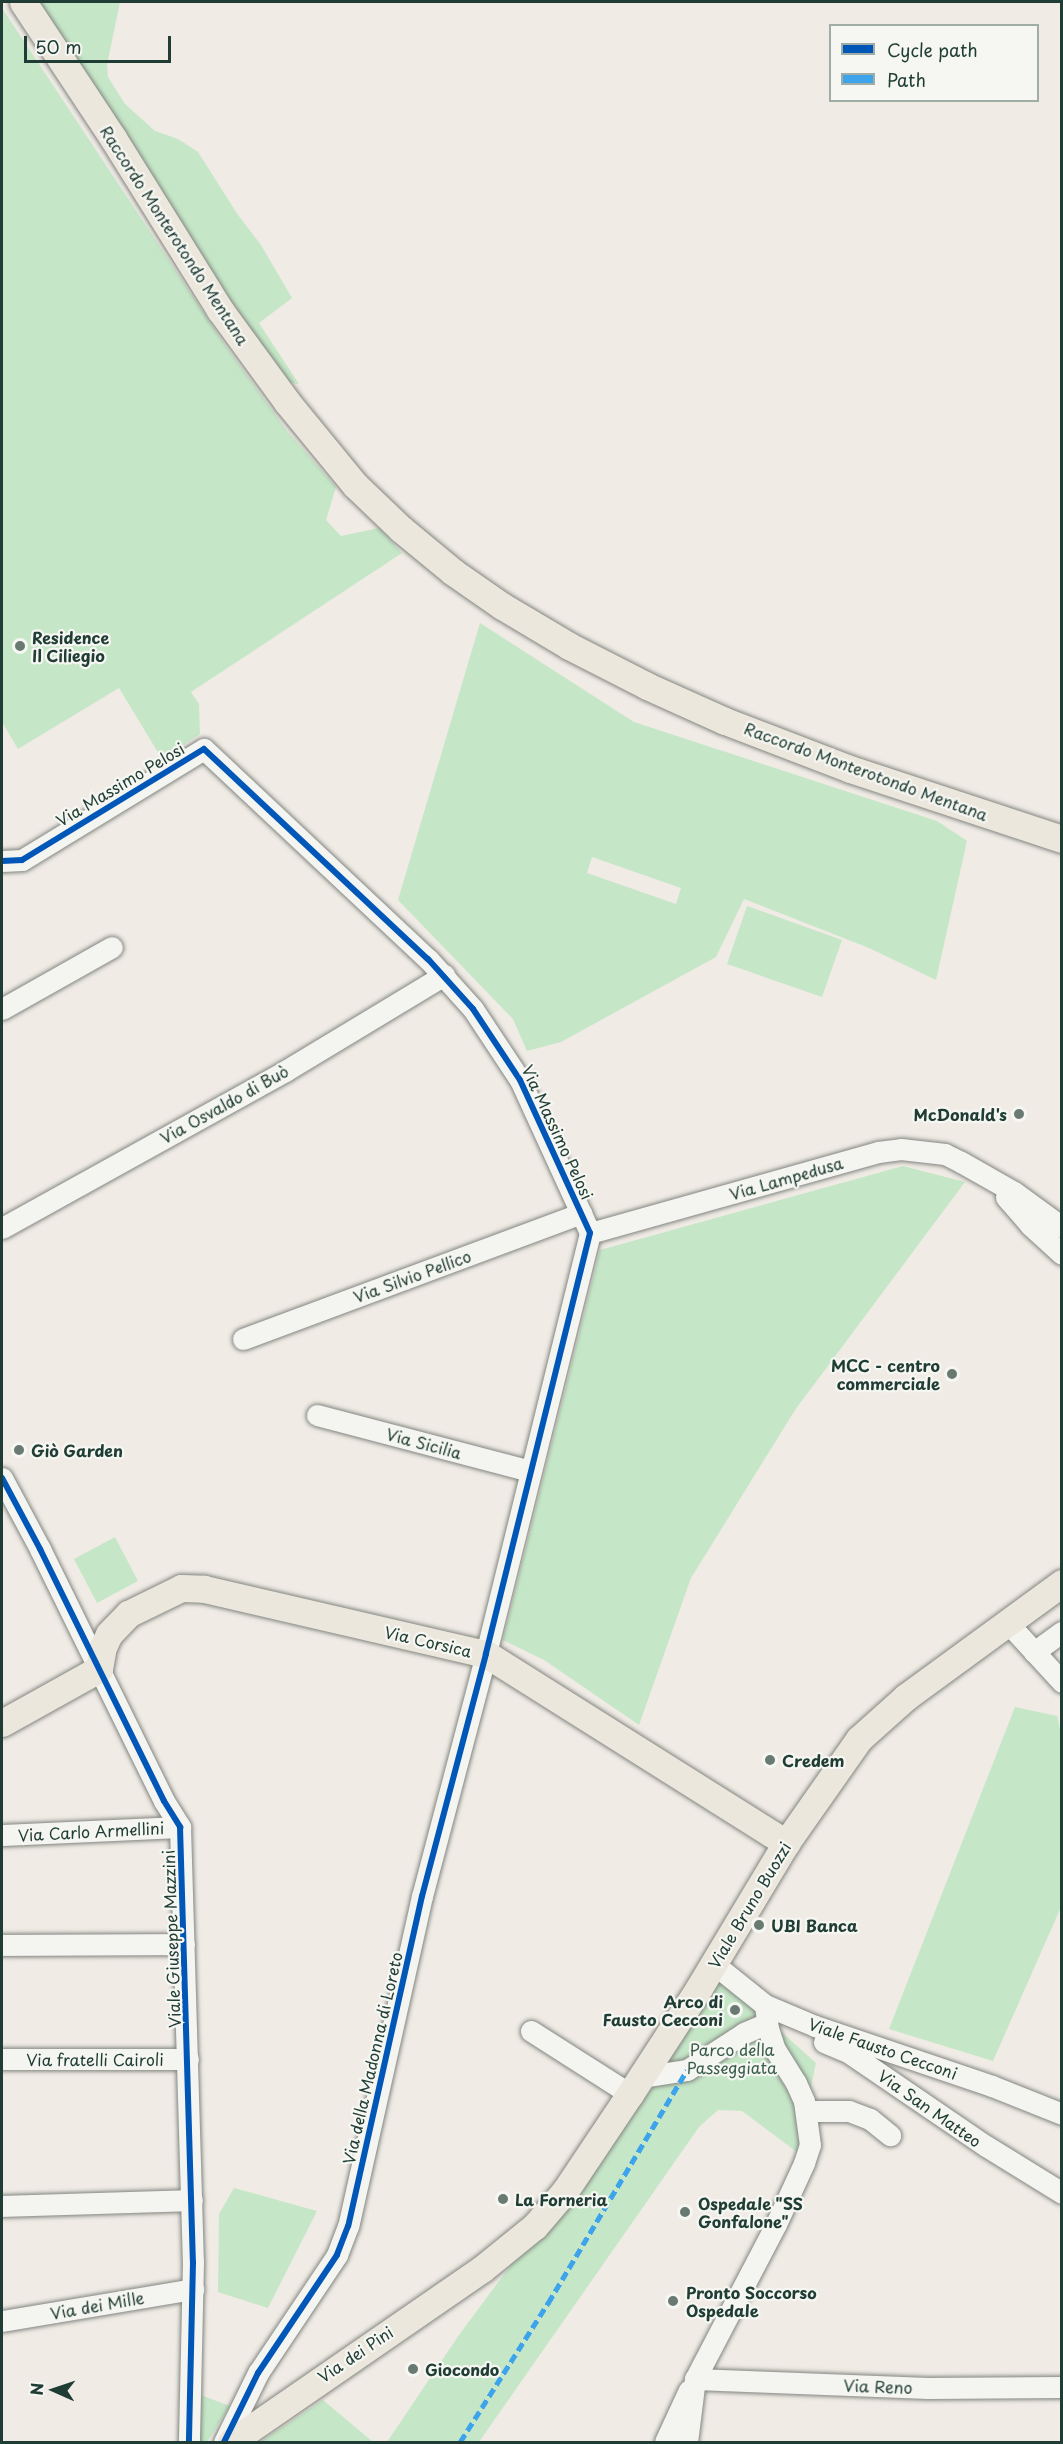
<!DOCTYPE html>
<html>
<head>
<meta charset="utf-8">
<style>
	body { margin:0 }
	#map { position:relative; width:1063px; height:2444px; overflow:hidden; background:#f0ebe5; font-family:"Playpen Sans",sans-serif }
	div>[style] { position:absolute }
	.green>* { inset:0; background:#c5e7c7 }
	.roads { filter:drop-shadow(0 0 2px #838681) drop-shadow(0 0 2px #838681) }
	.minor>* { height:21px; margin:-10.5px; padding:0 10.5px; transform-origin:10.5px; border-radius:10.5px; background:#f4f4f1 }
	.major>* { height:27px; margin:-13.5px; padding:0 13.5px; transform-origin:13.5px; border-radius:13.5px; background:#ece7dd }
	.quiet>* { height:4.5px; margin-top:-2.25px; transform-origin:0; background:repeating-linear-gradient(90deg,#3da4eb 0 9px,transparent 0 13.5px) }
	.cycleway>* { height:6px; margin:-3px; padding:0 3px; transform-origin:3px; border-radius:3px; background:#0057b8 }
	.dots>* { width:16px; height:16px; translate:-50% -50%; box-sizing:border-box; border:3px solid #f6f6f2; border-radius:50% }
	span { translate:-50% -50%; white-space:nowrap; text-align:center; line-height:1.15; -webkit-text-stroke:4.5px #f6f6f2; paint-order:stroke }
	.street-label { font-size:16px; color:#1f3d34 }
	.poi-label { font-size:16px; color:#1f3d34; font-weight:700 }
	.left { translate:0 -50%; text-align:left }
	.right { translate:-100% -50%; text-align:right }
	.park-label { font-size:16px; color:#395e4d }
	.frame { position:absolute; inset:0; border:3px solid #1f3d34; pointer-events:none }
	.legend { position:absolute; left:829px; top:24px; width:210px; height:78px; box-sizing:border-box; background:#f6f6f2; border:2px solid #a0aca6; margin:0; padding:8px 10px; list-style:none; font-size:18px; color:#1f3d34 }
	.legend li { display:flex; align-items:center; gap:12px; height:30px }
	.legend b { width:30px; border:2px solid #a0aca6 }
	.north { position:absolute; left:24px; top:2360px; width:60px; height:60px; -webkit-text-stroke:4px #f6f6f2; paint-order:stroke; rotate:273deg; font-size:16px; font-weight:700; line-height:24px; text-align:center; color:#1f3d34 }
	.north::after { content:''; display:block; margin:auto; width:21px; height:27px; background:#1f3d34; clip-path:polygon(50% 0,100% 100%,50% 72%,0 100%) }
	.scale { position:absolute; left:24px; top:36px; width:147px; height:27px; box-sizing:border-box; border:3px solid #1f3d34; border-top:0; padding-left:8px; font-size:18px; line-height:21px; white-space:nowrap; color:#1f3d34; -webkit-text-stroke:4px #f6f6f2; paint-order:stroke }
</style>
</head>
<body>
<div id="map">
	<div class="green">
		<div style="clip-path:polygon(33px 2px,120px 2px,107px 65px,108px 77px,125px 104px,155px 131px,178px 139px,198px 152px,238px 215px,261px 245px,292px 298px,259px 323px,299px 384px,285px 382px)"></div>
		<div style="clip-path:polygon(2px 8px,225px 345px,287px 431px,336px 487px,326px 520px,341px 536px,379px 528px,402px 553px,191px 692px,199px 704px,200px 734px,162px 759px,119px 688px,18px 749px,2px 722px)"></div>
		<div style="clip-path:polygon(evenodd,480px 623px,634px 722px,937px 821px,967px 841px,936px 980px,869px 948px,744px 899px,716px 957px,561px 1042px,527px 1051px,513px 1019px,398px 900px,480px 623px,592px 857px,681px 888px,676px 904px,587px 873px,592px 857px)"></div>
		<div style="clip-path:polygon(747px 906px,842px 940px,822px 997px,727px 964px)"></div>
		<div style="clip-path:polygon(903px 1166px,965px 1182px,795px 1410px,691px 1578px,639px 1725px,544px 1660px,503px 1640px,600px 1250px)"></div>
		<div style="clip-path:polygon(115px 1537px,138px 1581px,97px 1603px,74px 1559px)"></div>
		<div style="clip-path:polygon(1015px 1707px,1057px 1716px,1061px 1733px,1061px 1907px,993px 2061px,889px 2029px)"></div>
		<div style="clip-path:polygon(720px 1983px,757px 2010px,816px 2063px,797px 2152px,742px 2111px,718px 2110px,699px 2127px,479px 2442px,387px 2442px,459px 2335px)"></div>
		<div style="clip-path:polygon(234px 2188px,317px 2211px,268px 2308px,218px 2292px,219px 2214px)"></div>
		<div style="clip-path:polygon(198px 2394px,230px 2406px,207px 2442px,200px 2442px)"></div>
		<div style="clip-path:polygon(323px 2400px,373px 2442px,260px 2442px)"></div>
	</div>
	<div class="roads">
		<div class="minor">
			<div style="left:2px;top:861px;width:20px;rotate:-3deg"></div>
			<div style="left:22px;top:860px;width:213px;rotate:-31.4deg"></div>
			<div style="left:204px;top:749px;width:307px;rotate:43.2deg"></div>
			<div style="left:428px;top:959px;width:67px;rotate:48deg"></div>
			<div style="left:473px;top:1009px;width:85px;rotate:56.5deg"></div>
			<div style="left:520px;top:1080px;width:168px;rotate:65.4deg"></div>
			<div style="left:590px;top:1233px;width:434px;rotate:103.9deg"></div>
			<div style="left:486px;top:1654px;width:250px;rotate:104.8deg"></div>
			<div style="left:422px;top:1896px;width:338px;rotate:102.6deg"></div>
			<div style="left:348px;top:2226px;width:31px;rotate:111deg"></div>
			<div style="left:337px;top:2255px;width:142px;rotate:123.8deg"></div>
			<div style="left:258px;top:2373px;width:77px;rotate:116.2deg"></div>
			<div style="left:2px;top:1009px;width:126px;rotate:-29.4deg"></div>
			<div style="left:1006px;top:1197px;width:37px;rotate:49deg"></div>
			<div style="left:1030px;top:1225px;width:43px;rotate:42.2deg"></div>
			<div style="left:2px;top:1228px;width:324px;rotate:-29deg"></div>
			<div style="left:285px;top:1071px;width:186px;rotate:-31.1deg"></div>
			<div style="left:590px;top:1233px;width:299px;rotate:-15.7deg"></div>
			<div style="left:878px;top:1152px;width:23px;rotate:-7deg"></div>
			<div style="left:901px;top:1149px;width:44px;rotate:6.5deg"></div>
			<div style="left:945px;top:1154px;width:18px;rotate:27deg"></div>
			<div style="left:961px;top:1162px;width:61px;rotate:29.5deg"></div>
			<div style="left:1014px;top:1192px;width:59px;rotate:36.1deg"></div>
			<div style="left:243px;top:1339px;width:361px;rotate:-20.4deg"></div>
			<div style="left:317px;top:1415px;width:221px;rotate:14.7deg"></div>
			<div style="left:2px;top:1478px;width:81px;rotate:61.8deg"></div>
			<div style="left:40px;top:1549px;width:281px;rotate:63.8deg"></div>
			<div style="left:164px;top:1801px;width:31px;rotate:58deg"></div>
			<div style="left:180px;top:1827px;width:435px;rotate:88.3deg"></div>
			<div style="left:193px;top:2262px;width:180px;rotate:91.3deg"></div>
			<div style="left:1006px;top:1621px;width:83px;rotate:47.4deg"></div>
			<div style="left:1034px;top:1652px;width:34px;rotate:-36deg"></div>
			<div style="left:2px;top:1835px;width:178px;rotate:-2.6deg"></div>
			<div style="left:2px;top:1945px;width:182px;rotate:-0.3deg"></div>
			<div style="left:714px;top:1964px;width:65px;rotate:38.8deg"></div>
			<div style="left:765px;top:2005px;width:54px;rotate:22.8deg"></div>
			<div style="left:815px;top:2026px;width:187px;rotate:18.7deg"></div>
			<div style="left:992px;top:2086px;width:75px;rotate:21.8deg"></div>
			<div style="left:531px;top:2031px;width:117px;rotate:32.5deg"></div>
			<div style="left:824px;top:2042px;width:26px;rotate:23deg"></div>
			<div style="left:848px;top:2052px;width:167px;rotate:34.3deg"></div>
			<div style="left:986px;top:2146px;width:89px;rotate:31.7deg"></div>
			<div style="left:2px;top:2059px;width:186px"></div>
			<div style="left:641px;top:2077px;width:47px;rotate:-8.7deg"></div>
			<div style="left:687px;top:2070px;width:68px;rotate:-33deg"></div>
			<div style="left:744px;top:2033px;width:25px;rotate:-23deg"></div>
			<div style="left:807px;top:2111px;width:42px"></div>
			<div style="left:849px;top:2111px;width:22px;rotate:21deg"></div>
			<div style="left:870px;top:2119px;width:26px;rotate:39deg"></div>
			<div style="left:2px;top:2206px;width:190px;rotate:-1.8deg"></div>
			<div style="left:2px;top:2321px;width:194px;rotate:-9.5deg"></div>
			<div style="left:695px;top:2379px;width:233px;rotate:2.2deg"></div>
			<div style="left:928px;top:2388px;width:134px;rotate:-0.4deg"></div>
			<div style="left:665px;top:2442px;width:57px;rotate:-65.2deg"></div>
			<div style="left:687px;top:2442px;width:64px;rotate:-82.8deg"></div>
			<div style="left:695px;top:2379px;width:175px;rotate:-62.4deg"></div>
			<div style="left:776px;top:2224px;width:67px;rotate:-65.3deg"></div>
			<div style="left:804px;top:2163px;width:19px;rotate:-72deg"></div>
			<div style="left:810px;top:2145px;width:44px;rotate:-97.8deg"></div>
			<div style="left:804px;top:2101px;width:20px;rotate:-114deg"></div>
			<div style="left:796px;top:2083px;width:39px;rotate:-122deg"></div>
			<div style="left:775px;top:2050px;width:22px;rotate:-108deg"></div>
			<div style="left:768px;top:2029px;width:24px;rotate:-97deg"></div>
		</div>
		<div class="major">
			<div style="left:23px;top:2px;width:163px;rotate:56.5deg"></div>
			<div style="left:113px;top:138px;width:203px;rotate:58.1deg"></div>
			<div style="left:220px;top:310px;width:114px;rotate:53.9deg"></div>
			<div style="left:287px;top:402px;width:107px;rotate:50.7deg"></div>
			<div style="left:355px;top:485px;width:64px;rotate:43.7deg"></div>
			<div style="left:401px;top:529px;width:67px;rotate:39.6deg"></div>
			<div style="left:453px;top:572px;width:60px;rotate:34.8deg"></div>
			<div style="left:502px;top:606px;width:78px;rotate:30.8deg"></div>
			<div style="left:569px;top:646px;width:88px;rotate:27.1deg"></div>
			<div style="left:647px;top:686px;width:85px;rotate:24.2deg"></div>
			<div style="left:725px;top:721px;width:134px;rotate:21deg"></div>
			<div style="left:850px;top:769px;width:223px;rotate:18.3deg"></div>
			<div style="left:2px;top:1723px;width:111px;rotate:-29.1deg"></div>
			<div style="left:99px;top:1669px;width:22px;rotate:-80deg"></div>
			<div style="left:103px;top:1647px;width:14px;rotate:-65deg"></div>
			<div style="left:109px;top:1634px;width:28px;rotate:-46deg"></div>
			<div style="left:128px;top:1614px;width:59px;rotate:-26.1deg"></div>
			<div style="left:181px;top:1588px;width:23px;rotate:2deg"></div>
			<div style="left:204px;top:1589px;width:289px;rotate:13deg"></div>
			<div style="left:486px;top:1654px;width:355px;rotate:32.2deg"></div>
			<div style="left:231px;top:2442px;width:305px;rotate:-34.6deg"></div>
			<div style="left:482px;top:2269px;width:68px;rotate:-39.1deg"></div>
			<div style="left:535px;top:2226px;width:46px;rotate:-49.4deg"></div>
			<div style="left:565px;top:2191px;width:117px;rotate:-56.2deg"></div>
			<div style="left:630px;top:2094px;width:126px;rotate:-56.9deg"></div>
			<div style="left:699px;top:1988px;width:169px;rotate:-59deg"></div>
			<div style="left:786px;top:1843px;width:127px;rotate:-54.9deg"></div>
			<div style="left:859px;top:1739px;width:63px;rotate:-41.8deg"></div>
			<div style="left:906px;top:1697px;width:193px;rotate:-36.2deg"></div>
		</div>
	</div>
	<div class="quiet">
		<div style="left:460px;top:2442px;width:165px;rotate:-57.7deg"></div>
		<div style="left:548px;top:2303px;width:271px;rotate:-59.2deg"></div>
	</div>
	<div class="cycleway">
		<div style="left:2px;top:861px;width:20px;rotate:-3deg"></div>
		<div style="left:22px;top:860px;width:213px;rotate:-31.4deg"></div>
		<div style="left:204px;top:749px;width:307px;rotate:43.2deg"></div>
		<div style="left:428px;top:959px;width:67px;rotate:48deg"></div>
		<div style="left:473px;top:1009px;width:85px;rotate:56.5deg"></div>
		<div style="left:520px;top:1080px;width:168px;rotate:65.4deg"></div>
		<div style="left:590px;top:1233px;width:434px;rotate:103.9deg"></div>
		<div style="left:486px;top:1654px;width:250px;rotate:104.8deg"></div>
		<div style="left:422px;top:1896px;width:338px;rotate:102.6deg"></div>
		<div style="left:348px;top:2226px;width:31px;rotate:111deg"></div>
		<div style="left:337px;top:2255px;width:142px;rotate:123.8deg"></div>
		<div style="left:258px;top:2373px;width:77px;rotate:116.2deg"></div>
		<div style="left:2px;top:1478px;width:81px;rotate:61.8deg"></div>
		<div style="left:40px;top:1549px;width:281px;rotate:63.8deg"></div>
		<div style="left:164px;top:1801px;width:31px;rotate:58deg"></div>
		<div style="left:180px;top:1827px;width:435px;rotate:88.3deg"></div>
		<div style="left:193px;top:2262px;width:180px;rotate:91.3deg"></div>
	</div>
	<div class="dots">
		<div style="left:20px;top:646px;background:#687a72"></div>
		<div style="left:1019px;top:1114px;background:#687a72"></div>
		<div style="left:952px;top:1374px;background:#687a72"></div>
		<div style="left:19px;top:1450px;background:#687a72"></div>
		<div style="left:770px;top:1760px;background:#687a72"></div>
		<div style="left:759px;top:1925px;background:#687a72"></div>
		<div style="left:735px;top:2010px;background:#687a72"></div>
		<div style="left:503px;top:2199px;background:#687a72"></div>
		<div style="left:685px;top:2212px;background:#687a72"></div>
		<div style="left:673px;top:2301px;background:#687a72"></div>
		<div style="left:413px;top:2369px;background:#687a72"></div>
	</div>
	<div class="street-label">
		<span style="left:175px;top:235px;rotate:57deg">Raccordo Monterotondo Mentana</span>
		<span style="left:866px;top:771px;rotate:20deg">Raccordo Monterotondo Mentana</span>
		<span style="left:120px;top:784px;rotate:-31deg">Via Massimo Pelosi</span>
		<span style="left:224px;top:1104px;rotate:-29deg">Via Osvaldo di Buò</span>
		<span style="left:558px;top:1132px;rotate:65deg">Via Massimo Pelosi</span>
		<span style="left:786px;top:1178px;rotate:-16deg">Via Lampedusa</span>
		<span style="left:412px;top:1276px;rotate:-20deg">Via Silvio Pellico</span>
		<span style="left:424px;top:1443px;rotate:15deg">Via Sicilia</span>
		<span style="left:428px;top:1641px;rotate:13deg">Via Corsica</span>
		<span style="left:91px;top:1831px;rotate:-3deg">Via Carlo Armellini</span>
		<span style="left:749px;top:1905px;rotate:-59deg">Viale Bruno Buozzi</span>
		<span style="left:171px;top:1939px;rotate:-92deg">Viale Giuseppe Mazzini</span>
		<span style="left:883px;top:2048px;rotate:19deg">Viale Fausto Cecconi</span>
		<span style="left:372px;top:2058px;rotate:-77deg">Via della Madonna di Loreto</span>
		<span style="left:95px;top:2059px">Via fratelli Cairoli</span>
		<span style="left:930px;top:2108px;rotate:35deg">Via San Matteo</span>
		<span style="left:97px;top:2305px;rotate:-10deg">Via dei Mille</span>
		<span style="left:355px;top:2354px;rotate:-34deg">Via dei Pini</span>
		<span style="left:878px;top:2386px;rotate:2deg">Via Reno</span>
	</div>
	<div class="poi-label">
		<span class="left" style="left:32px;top:646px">Residence<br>Il Ciliegio</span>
		<span class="right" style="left:1007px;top:1114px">McDonald's</span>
		<span class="right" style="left:940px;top:1374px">MCC - centro<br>commerciale</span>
		<span class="left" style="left:31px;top:1450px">Giò Garden</span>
		<span class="left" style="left:782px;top:1760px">Credem</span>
		<span class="left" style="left:771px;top:1925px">UBI Banca</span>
		<span class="right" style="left:723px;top:2010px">Arco di<br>Fausto Cecconi</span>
		<span class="left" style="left:515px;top:2199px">La Forneria</span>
		<span class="left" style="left:698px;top:2212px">Ospedale "SS<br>Gonfalone"</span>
		<span class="left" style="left:686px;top:2301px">Pronto Soccorso<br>Ospedale</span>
		<span class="left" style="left:425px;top:2369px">Giocondo</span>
	</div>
	<div class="park-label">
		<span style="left:732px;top:2058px">Parco della<br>Passeggiata</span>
	</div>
	<div class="frame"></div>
	<ul class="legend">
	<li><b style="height:8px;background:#0057b8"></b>Cycle path</li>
	<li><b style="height:8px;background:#3da4eb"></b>Path</li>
	</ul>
	<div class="north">N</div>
	<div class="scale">50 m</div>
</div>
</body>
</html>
